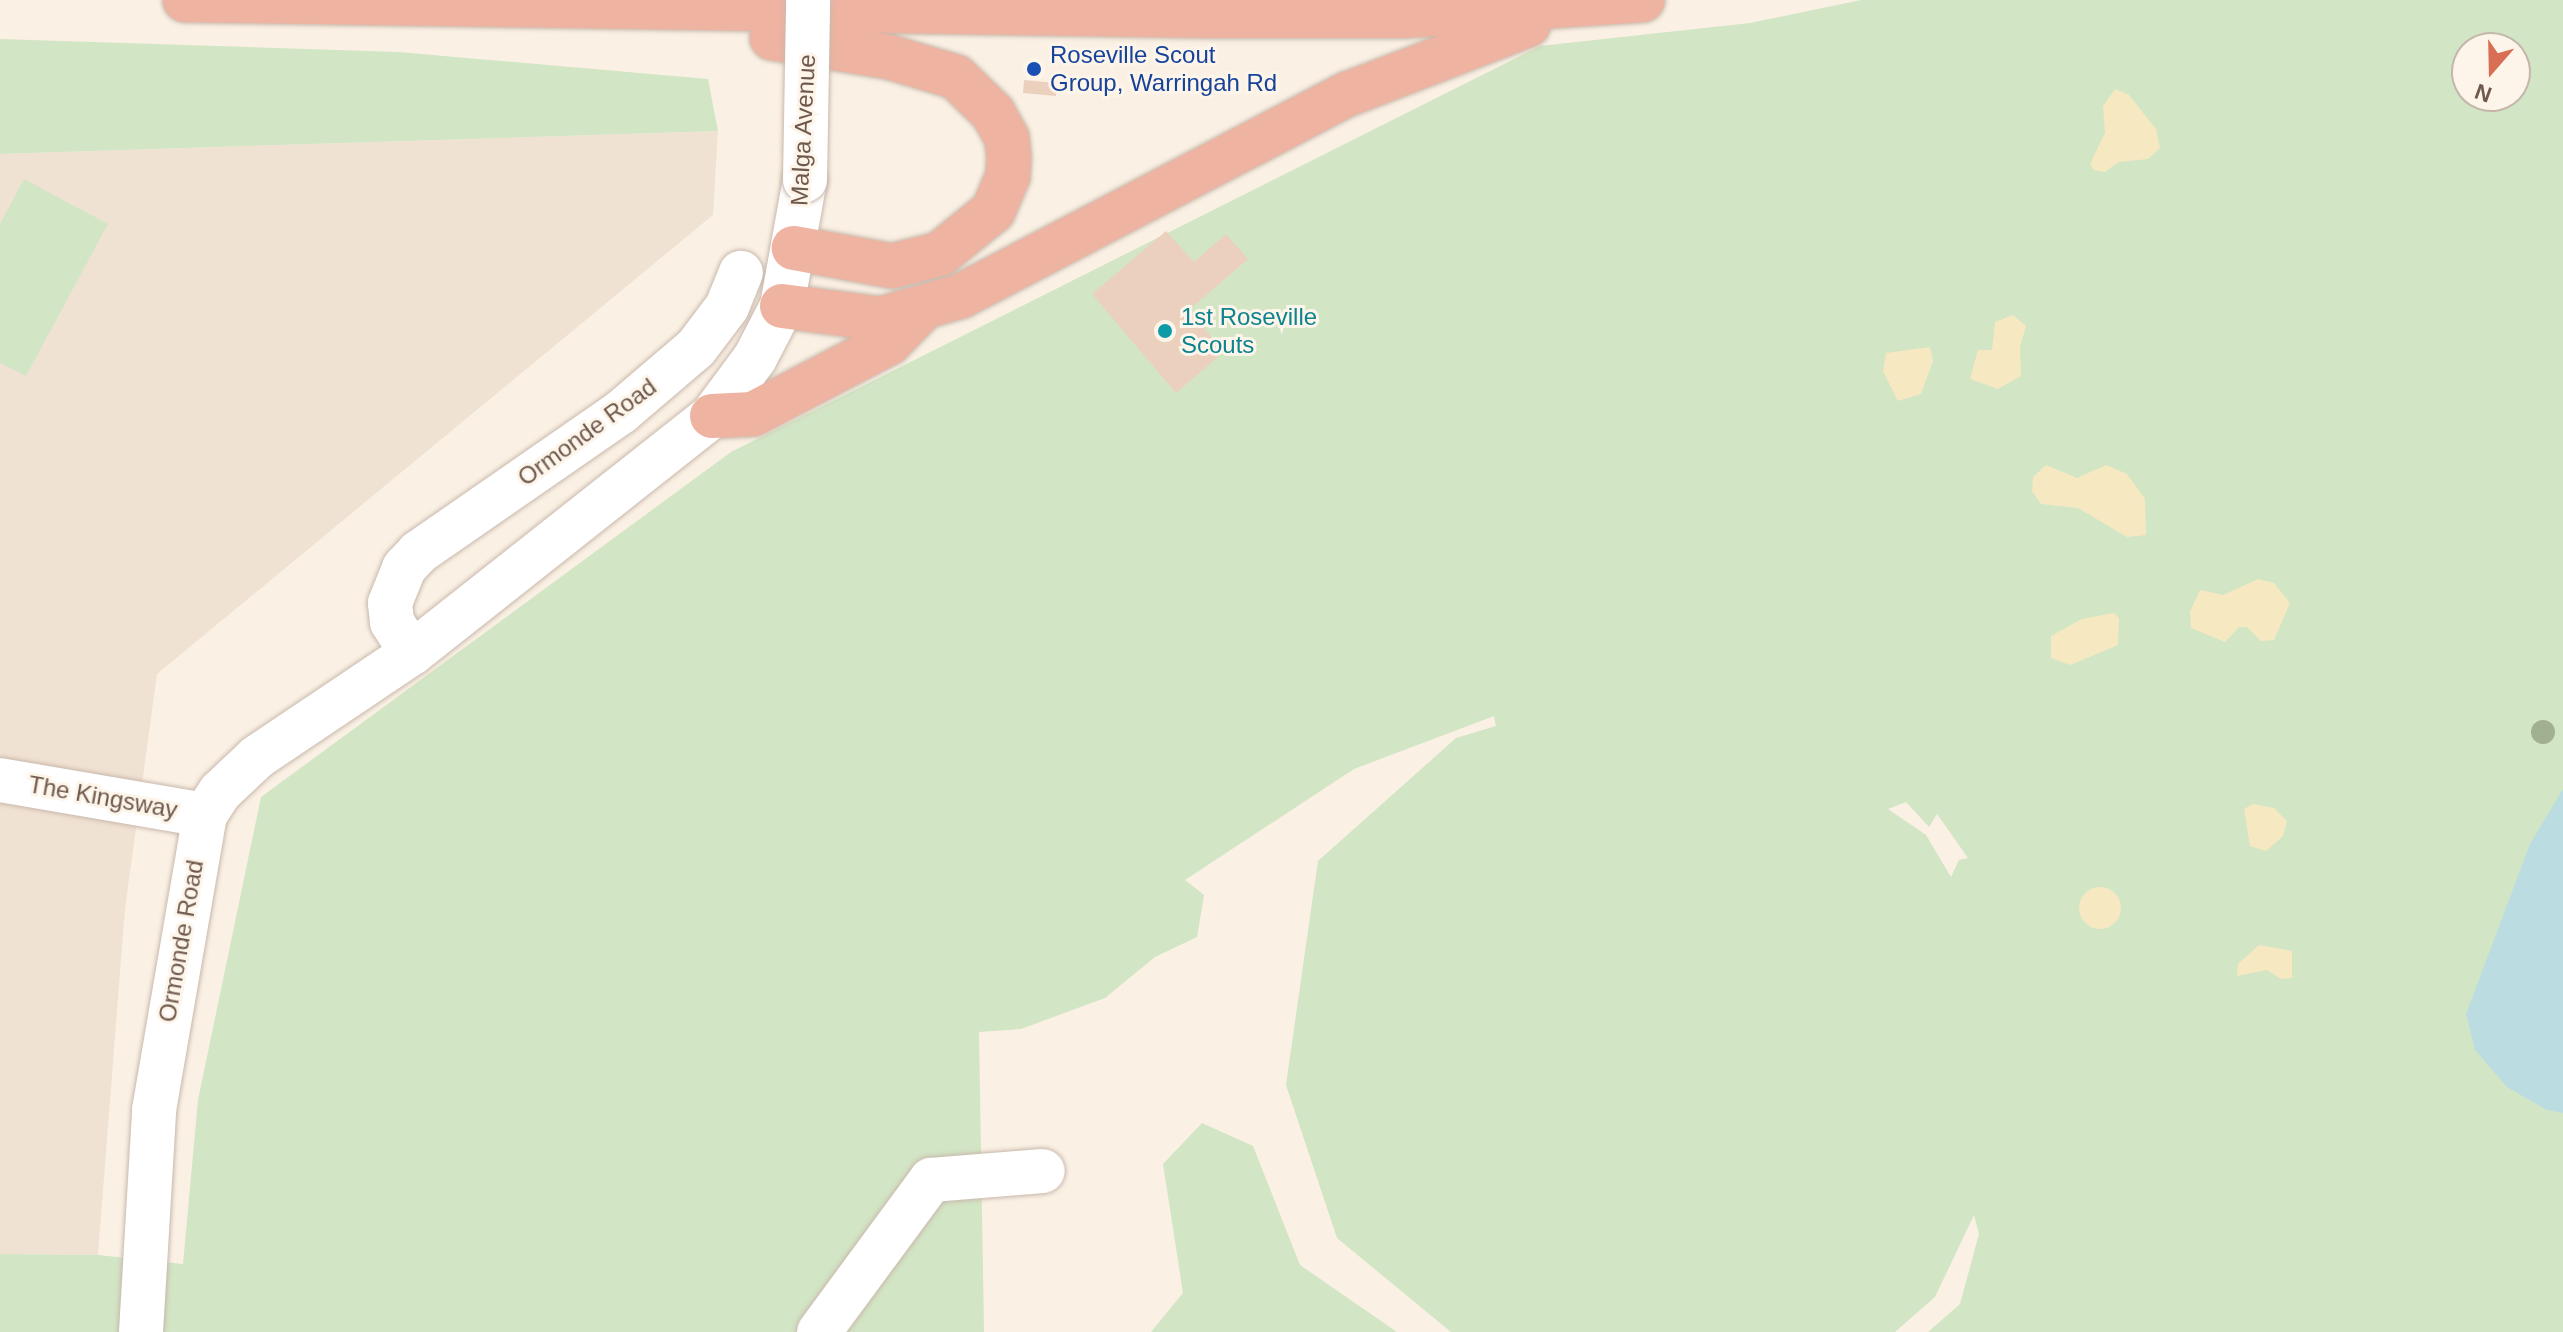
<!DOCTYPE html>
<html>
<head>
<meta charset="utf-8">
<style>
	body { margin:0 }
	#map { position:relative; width:2563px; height:1332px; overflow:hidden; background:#faf1e4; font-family:Arial,sans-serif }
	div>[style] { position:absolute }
	.residential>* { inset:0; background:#f0e2d3 }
	.green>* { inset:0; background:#d2e5c4 }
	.sand>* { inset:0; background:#f6e9c2 }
	.round { border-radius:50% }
	.water>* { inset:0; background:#bbdce1 }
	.building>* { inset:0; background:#ecd0be }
	.roads { filter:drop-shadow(0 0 2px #c9b8ac) drop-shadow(0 0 2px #c9b8ac) }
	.minor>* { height:44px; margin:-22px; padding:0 22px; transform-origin:22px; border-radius:22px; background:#fff }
	.highway>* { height:44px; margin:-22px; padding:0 22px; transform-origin:22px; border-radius:22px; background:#eeb3a1 }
	.bridges { filter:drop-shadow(0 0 2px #c9b8ac) drop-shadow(0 0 2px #c9b8ac) }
	.minor-bridge>* { height:44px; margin:-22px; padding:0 22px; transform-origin:22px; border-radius:22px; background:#fff }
	.trees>* { width:24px; height:24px; margin:-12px; border-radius:50%; background:#a1b08f }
	.dots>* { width:22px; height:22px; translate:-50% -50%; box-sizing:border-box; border:4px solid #fdf5ea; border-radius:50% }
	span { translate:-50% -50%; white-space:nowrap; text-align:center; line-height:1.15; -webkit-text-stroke:6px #fdf5ea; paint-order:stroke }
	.transit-label { font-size:24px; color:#164399 }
	.left { translate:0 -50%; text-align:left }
	.street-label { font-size:24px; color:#6f584c }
	.culture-label { font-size:24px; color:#0d838f }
	.north { position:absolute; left:2451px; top:32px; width:80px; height:80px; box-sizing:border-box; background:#fdf5ea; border:2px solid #c4b6ab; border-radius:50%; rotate:200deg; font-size:22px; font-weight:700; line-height:32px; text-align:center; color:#6f584c }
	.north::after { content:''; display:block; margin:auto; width:28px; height:36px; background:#d86f55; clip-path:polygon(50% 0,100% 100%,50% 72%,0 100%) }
</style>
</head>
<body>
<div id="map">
	<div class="residential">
		<div style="clip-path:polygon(718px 131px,713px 215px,157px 674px,125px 909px,98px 1255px,0 1254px,0 154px)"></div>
	</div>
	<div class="green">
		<div style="clip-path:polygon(evenodd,1861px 0,2563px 0,2563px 1332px,1928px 1332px,1960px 1304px,1979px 1234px,1974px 1215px,1935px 1297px,1895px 1332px,1451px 1332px,1337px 1238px,1286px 1085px,1318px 861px,1456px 738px,1496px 726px,1494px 716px,1354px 769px,1185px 880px,1204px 895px,1197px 937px,1155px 957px,1105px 998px,1021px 1029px,979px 1032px,984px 1332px,0 1332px,0 1254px,98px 1255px,183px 1264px,198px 1100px,261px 797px,731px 452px,1540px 46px,1750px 23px,1861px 0,2467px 48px,2515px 48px,2515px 96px,2467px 96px,2467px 48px,1861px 0,1906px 802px,1929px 827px,1937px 814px,1968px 858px,1959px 860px,1951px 877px,1926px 835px,1888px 809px,1906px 802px)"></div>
		<div style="clip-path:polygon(0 39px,398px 52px,708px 79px,718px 131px,0 154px)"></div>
		<div style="clip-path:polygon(24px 179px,108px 224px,26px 376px,0 363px,0 224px)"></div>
		<div style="clip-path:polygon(1202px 1123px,1253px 1146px,1300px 1265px,1397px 1332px,1151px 1332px,1183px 1293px,1163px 1164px)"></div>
	</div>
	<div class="sand">
		<div style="clip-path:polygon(2115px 89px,2129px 95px,2156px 129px,2160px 148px,2148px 159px,2118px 162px,2105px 172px,2094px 170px,2090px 164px,2105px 133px,2103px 106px)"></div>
		<div style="clip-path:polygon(2013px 315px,2026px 326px,2020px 347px,2021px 376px,1998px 389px,1970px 379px,1978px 350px,1992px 350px,1995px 322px)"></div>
		<div style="clip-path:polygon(1930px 347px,1933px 361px,1921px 394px,1898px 401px,1883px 371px,1886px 353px)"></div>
		<div style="clip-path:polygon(2046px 465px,2077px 478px,2106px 465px,2127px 474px,2145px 499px,2146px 535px,2127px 537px,2078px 508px,2041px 504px,2032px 491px,2033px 477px)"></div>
		<div style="clip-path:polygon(2258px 579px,2274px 583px,2290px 603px,2274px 640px,2261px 641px,2247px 627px,2239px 627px,2225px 642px,2191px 628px,2190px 612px,2200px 590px,2223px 595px)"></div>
		<div style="clip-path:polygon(2114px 613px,2119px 618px,2118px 645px,2070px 665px,2051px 658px,2051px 636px,2082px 619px)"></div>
		<div style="clip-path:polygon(2253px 804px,2274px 808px,2287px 821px,2283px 836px,2266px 851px,2250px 846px,2244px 809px)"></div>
		<div class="round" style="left:2079px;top:887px;width:42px;height:42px"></div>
		<div style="clip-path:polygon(2259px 945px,2292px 951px,2292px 978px,2281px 979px,2267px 970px,2237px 976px,2238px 964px)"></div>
	</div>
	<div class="water">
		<div style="clip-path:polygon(2563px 789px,2563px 1113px,2547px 1110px,2507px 1087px,2475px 1050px,2466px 1014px,2530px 844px)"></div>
	</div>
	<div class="building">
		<div style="clip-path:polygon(1024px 80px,1056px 83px,1056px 96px,1023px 93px)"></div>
		<div style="clip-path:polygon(1166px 231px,1194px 262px,1226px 234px,1248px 259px,1189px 310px,1224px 352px,1176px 393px,1092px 294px)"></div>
	</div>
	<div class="roads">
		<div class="minor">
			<div style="left:412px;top:653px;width:37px;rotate:-123deg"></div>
			<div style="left:392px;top:622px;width:19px;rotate:-96deg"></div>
			<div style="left:390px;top:603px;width:38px;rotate:-68deg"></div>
			<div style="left:404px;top:568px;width:22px;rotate:-47deg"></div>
			<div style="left:419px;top:552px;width:246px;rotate:-34.7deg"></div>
			<div style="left:621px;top:412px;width:99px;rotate:-40.5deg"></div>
			<div style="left:696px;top:348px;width:51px;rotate:-52.9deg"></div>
			<div style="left:727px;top:307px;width:37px;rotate:-68deg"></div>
			<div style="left:0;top:780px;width:208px;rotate:9.7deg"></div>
			<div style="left:141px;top:1332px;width:222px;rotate:-86.6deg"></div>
			<div style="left:154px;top:1110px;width:299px;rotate:-80.2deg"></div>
			<div style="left:205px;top:815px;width:27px;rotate:-57deg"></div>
			<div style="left:220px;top:792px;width:51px;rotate:-43.4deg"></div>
			<div style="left:257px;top:757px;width:187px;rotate:-33.9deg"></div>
			<div style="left:412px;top:653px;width:382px;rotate:-38.3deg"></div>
			<div style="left:712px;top:416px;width:72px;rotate:-53.4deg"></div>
			<div style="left:755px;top:358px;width:59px;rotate:-62.6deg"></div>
			<div style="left:782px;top:306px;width:128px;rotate:-79.7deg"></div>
			<div style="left:819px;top:1332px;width:189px;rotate:-53.6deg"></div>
			<div style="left:931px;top:1180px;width:112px;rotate:-4.6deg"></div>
		</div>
		<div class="highway">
			<div style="left:185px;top:0;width:1033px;rotate:0.89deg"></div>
			<div style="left:1218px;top:16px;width:183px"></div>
			<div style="left:1401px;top:16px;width:242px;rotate:-3.8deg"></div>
			<div style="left:772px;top:38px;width:119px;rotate:9.2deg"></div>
			<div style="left:889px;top:57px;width:70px;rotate:16.6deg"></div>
			<div style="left:956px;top:77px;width:52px;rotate:44.2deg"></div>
			<div style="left:993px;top:113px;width:29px;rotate:61deg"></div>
			<div style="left:1007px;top:138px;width:19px;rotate:84deg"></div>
			<div style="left:1009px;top:157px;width:19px;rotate:93deg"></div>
			<div style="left:1008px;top:176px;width:38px;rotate:113deg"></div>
			<div style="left:993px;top:211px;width:68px;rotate:140.9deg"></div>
			<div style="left:940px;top:254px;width:49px;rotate:166deg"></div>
			<div style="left:892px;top:266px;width:100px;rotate:-169.6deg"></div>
			<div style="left:782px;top:306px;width:100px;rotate:7.5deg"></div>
			<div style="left:881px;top:319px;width:83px;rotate:-16deg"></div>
			<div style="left:961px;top:296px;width:437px;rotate:-27.6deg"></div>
			<div style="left:1348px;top:94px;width:193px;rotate:-21deg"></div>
			<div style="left:712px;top:416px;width:41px;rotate:-2.8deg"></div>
			<div style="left:753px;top:414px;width:153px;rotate:-27.6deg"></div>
			<div style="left:889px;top:343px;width:45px;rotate:-45.9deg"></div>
		</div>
	</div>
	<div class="bridges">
		<div class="minor-bridge">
			<div style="left:805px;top:180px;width:180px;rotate:-89deg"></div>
		</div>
	</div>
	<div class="trees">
		<div style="left:2543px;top:732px"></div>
	</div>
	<div class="dots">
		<div style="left:1034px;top:69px;background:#1a4fb4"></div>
		<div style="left:1165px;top:331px;background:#0f9aa8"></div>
	</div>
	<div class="transit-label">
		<span class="left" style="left:1050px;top:69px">Roseville Scout<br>Group, Warringah Rd</span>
	</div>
	<div class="street-label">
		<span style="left:803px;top:130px;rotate:-87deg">Malga Avenue</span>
		<span style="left:587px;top:432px;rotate:-36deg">Ormonde Road</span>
		<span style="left:103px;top:797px;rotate:10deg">The Kingsway</span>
		<span style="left:181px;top:941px;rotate:-80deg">Ormonde Road</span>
	</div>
	<div class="culture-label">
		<span class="left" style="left:1181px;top:331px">1st Roseville<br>Scouts</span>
	</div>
	<div class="north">N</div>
</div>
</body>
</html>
